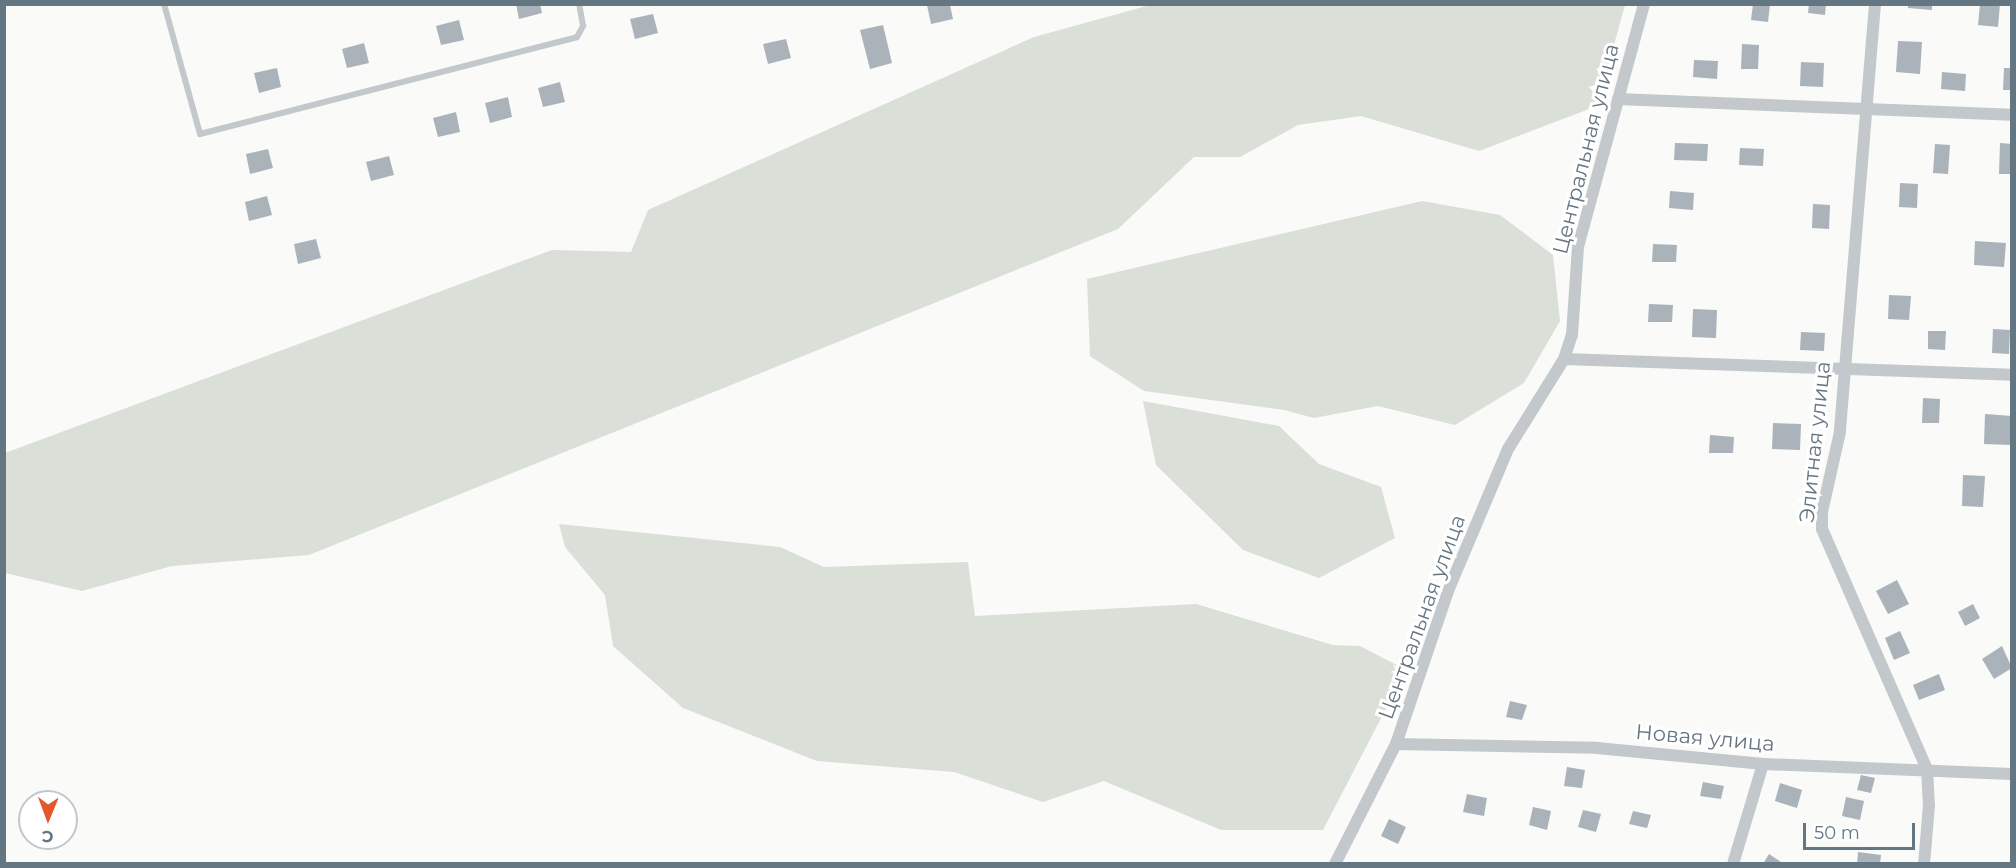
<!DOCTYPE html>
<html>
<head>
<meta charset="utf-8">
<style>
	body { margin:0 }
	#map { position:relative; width:2016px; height:868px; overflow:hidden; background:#fafaf8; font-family:Montserrat,sans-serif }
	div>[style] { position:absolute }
	.green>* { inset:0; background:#dadfd7 }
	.building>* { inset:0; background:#aab3b9 }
	.lane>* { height:6px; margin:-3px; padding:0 3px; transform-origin:3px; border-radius:3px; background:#c3c8cc }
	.street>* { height:12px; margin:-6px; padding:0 6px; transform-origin:6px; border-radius:6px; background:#c3c8cc }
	span { translate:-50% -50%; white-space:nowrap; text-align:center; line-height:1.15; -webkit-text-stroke:6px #fff; paint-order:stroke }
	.street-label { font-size:21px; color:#657683 }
	.frame { position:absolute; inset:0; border:6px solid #657683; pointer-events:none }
	.north { position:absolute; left:18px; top:790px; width:60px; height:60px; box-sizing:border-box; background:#fff; border:2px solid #c1c8cd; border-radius:50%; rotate:181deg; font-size:16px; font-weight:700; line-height:24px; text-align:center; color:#657683 }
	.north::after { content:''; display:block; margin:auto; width:21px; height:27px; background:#e4572e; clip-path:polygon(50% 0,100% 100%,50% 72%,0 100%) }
	.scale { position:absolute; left:1803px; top:823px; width:112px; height:27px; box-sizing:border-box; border:3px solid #657683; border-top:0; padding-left:8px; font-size:18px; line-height:21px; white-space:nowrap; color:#657683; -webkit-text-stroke:4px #fff; paint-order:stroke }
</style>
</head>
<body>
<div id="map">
	<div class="green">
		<div style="clip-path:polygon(1154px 4px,1625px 5px,1597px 106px,1479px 151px,1361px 116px,1298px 125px,1240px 157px,1194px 157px,1118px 229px,309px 555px,172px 566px,82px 591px,5px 573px,5px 453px,552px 250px,631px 252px,648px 210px,1034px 37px)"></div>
		<div style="clip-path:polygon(1422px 201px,1500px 215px,1553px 255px,1560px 321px,1524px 383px,1455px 425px,1378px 406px,1314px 418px,1284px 410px,1144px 391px,1090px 356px,1087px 279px)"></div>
		<div style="clip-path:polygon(1143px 401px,1279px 426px,1319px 464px,1381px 487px,1395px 538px,1319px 578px,1243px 550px,1156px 465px)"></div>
		<div style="clip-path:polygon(559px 524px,780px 547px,824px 567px,968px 562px,975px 616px,1196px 604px,1333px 645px,1360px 646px,1406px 670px,1323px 830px,1221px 830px,1104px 781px,1043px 802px,954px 772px,817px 761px,683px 708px,613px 646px,605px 595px,565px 547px)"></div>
	</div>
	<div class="building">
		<div style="clip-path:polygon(516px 4px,540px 4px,542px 13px,519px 19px)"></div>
		<div style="clip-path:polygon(1753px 4px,1770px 4px,1768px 22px,1751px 20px)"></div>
		<div style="clip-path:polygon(1809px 4px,1826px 4px,1825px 15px,1808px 13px)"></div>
		<div style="clip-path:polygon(1908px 4px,1932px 4px,1932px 10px,1908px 8px)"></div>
		<div style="clip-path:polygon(1980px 4px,2000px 4px,1998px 27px,1978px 25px)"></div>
		<div style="clip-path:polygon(927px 5px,950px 5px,953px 19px,931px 24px)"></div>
		<div style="clip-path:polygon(653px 14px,658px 33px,635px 39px,630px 19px)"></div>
		<div style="clip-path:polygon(459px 20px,464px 40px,441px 45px,436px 26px)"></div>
		<div style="clip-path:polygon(883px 25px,892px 63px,870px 69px,860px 30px)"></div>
		<div style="clip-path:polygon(786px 39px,791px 58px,768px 64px,763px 44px)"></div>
		<div style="clip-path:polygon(1898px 41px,1922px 42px,1920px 74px,1896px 72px)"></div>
		<div style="clip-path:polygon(364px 43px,369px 63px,347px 68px,342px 49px)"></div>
		<div style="clip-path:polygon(1742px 44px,1759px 45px,1758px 69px,1741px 69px)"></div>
		<div style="clip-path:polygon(1694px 60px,1718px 61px,1717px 79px,1693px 77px)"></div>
		<div style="clip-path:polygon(1801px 62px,1824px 63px,1823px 87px,1800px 86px)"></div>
		<div style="clip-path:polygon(277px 68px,281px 87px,259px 93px,254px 73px)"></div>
		<div style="clip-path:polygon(2004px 68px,2012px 68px,2012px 90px,2003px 90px)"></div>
		<div style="clip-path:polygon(1942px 72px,1966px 74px,1965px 91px,1941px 89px)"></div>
		<div style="clip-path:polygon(560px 82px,565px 102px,543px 107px,538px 88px)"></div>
		<div style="clip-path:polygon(508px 97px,512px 117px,490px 123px,485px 103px)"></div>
		<div style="clip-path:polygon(456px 112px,460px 132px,438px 137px,433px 118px)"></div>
		<div style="clip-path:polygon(1675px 143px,1708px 144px,1707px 161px,1674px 160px)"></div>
		<div style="clip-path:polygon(2000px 143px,2012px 144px,2012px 174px,1999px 174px)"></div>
		<div style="clip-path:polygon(1935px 144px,1950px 145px,1948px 174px,1933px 173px)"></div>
		<div style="clip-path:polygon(1740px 148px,1764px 149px,1763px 166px,1739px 165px)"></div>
		<div style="clip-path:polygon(268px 149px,273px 168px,250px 174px,246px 154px)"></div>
		<div style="clip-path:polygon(389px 156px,394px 175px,371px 181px,366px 162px)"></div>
		<div style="clip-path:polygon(1900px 183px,1918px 184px,1917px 208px,1899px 207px)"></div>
		<div style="clip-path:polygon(1670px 191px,1694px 193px,1693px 210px,1669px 208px)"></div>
		<div style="clip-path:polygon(267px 196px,272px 215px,249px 221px,245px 202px)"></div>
		<div style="clip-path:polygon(1813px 204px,1830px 205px,1829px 229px,1812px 228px)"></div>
		<div style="clip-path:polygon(316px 239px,321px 258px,298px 264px,294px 244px)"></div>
		<div style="clip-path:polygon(1975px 241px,2006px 243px,2004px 267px,1974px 265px)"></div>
		<div style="clip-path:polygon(1653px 244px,1677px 245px,1676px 262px,1652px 262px)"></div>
		<div style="clip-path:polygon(1889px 295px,1911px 296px,1909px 320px,1888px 319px)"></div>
		<div style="clip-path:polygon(1649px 304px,1673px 305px,1672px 322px,1648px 322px)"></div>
		<div style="clip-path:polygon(1693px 309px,1717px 310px,1716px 338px,1692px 337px)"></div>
		<div style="clip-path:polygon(1993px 329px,2010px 330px,2009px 354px,1992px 353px)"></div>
		<div style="clip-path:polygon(1928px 331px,1946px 331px,1945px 350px,1928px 349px)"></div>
		<div style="clip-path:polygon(1801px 332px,1825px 333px,1824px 351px,1800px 350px)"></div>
		<div style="clip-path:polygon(1923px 398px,1940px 399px,1939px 423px,1922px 423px)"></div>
		<div style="clip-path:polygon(1985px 414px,2012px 416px,2011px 445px,1984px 444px)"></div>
		<div style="clip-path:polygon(1773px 423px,1801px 424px,1800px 450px,1772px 449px)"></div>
		<div style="clip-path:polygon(1710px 435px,1734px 437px,1733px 453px,1709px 453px)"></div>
		<div style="clip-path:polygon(1963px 475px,1985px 476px,1983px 507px,1962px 506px)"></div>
		<div style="clip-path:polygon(1897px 580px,1909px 604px,1888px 614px,1876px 591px)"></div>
		<div style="clip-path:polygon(1973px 604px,1980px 618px,1965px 626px,1958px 612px)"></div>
		<div style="clip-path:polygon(1900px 631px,1910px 653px,1894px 660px,1885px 638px)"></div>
		<div style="clip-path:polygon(2002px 646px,2012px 668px,1994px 679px,1982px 659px)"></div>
		<div style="clip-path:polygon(1939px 674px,1945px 690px,1919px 700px,1913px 685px)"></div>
		<div style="clip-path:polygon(1510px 701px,1527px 705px,1522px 720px,1506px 717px)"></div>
		<div style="clip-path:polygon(1567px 767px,1585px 770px,1582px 788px,1564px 786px)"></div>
		<div style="clip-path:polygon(1861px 775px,1875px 778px,1871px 793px,1857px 790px)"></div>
		<div style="clip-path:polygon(1703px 782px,1724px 786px,1721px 799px,1700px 796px)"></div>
		<div style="clip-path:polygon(1780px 783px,1802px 790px,1797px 808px,1775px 801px)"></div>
		<div style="clip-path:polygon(1467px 794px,1487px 798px,1484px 816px,1463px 812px)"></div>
		<div style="clip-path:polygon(1846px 797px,1864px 801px,1860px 820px,1842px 816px)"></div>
		<div style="clip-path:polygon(1533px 807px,1551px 811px,1547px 830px,1529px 825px)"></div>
		<div style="clip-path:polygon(1583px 810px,1601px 814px,1596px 832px,1578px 827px)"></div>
		<div style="clip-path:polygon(1633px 811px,1651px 815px,1647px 828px,1629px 824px)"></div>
		<div style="clip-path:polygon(1389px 819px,1406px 827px,1398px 844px,1381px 836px)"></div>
		<div style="clip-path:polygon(1858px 852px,1881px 855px,1880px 864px,1857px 864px)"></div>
		<div style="clip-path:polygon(1769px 854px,1784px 864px,1763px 864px)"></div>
	</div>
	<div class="lane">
		<div style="left:164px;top:4px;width:135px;rotate:74.5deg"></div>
		<div style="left:200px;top:134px;width:389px;rotate:-14.4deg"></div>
		<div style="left:577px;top:37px;width:13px;rotate:-61deg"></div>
		<div style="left:583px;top:26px;width:22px;rotate:-100deg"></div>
	</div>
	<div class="street">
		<div style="left:1875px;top:4px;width:429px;rotate:94.7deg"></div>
		<div style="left:1840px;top:432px;width:82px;rotate:102.7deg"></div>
		<div style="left:1822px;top:512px;width:17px;rotate:90deg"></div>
		<div style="left:1822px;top:529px;width:262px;rotate:66.4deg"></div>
		<div style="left:1927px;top:769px;width:36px;rotate:87deg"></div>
		<div style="left:1929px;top:805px;width:59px;rotate:94.8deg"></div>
		<div style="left:1618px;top:99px;width:394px;rotate:2.3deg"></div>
		<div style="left:1564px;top:359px;width:448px;rotate:2deg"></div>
		<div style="left:1396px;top:744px;width:201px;rotate:1.1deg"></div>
		<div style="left:1597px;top:748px;width:167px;rotate:5.5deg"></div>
		<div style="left:1763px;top:764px;width:249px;rotate:2.3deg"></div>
		<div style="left:1335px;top:864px;width:135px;rotate:-63.1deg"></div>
		<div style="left:1396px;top:744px;width:162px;rotate:-71.2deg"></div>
		<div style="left:1448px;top:591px;width:154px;rotate:-67.1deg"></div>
		<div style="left:1508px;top:449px;width:106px;rotate:-58.1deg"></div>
		<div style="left:1564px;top:359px;width:25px;rotate:-72deg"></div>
		<div style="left:1572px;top:335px;width:88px;rotate:-86.1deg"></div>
		<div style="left:1578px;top:247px;width:252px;rotate:-74.8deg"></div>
		<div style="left:1733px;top:864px;width:104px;rotate:-73.3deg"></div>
	</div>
	<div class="street-label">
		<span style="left:1586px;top:149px;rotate:-76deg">Центральная улица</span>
		<span style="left:1815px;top:442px;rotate:-84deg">Элитная улица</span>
		<span style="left:1422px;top:617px;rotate:-70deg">Центральная улица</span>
		<span style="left:1705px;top:738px;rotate:5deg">Новая улица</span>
	</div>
	<div class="frame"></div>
	<div class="north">С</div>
	<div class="scale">50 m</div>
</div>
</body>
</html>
